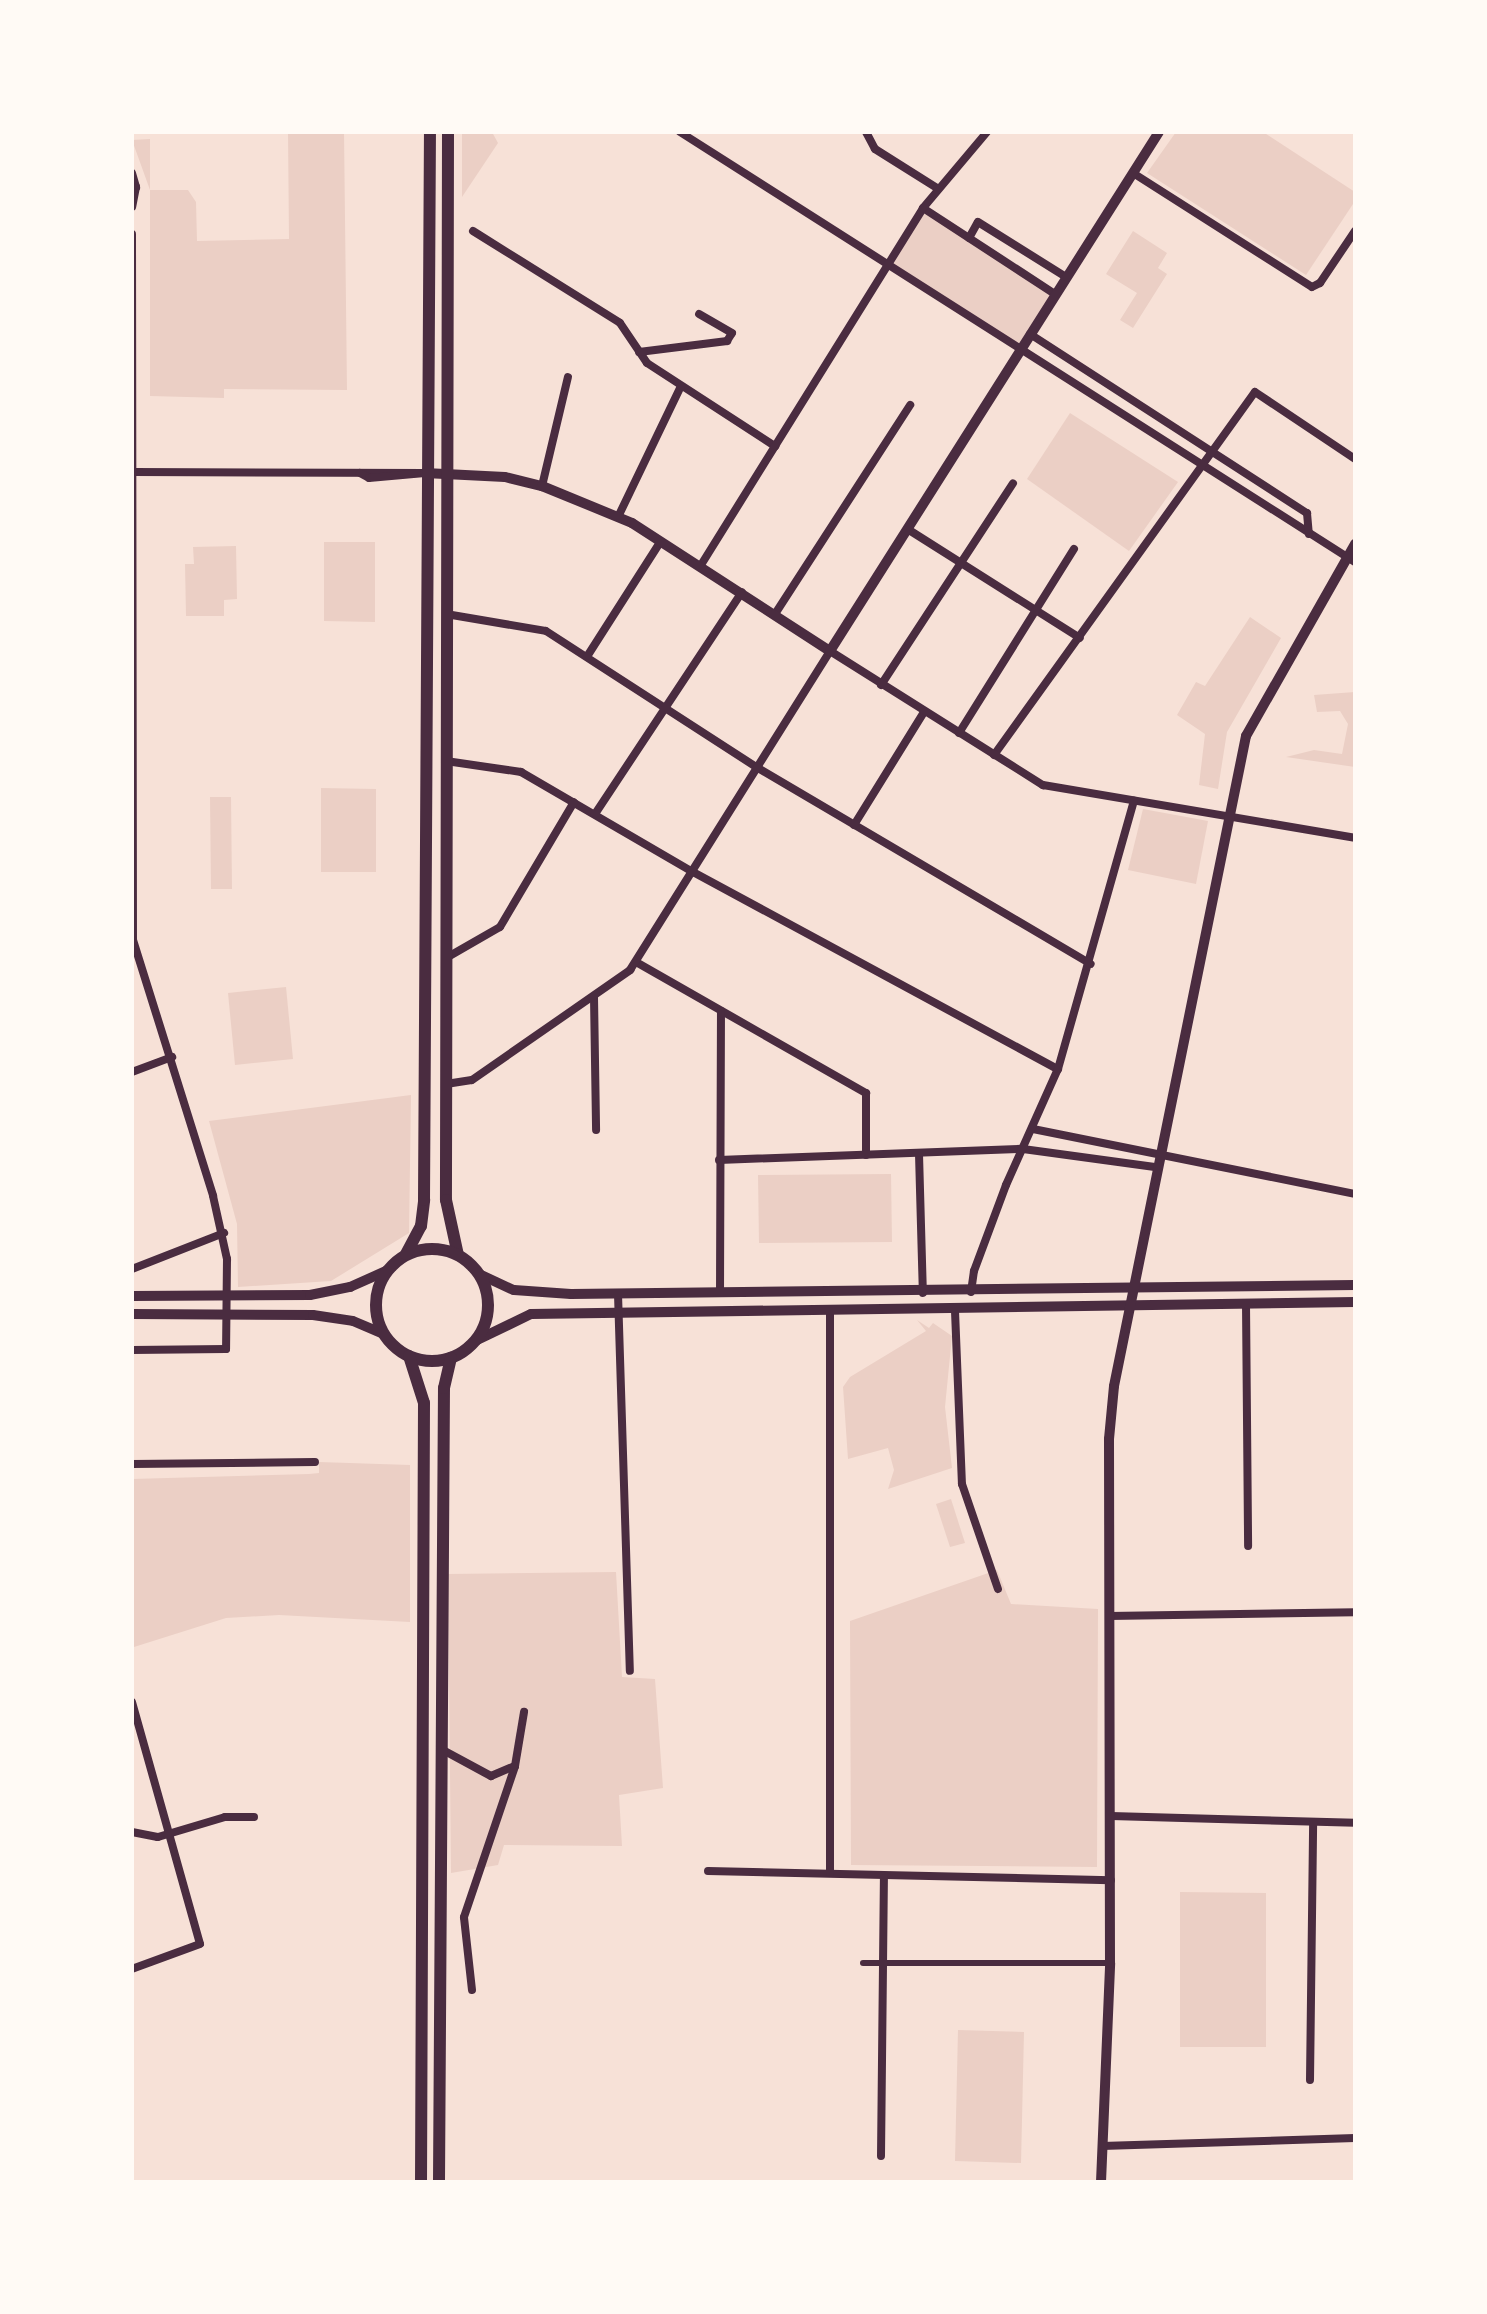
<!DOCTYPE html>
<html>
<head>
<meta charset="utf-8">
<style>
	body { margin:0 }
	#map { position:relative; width:1487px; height:2314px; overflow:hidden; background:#f7e1d7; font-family:"Roboto Condensed",sans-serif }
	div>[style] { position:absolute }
	.green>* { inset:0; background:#ebcfc5 }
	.pedestrian>* { height:6px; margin:-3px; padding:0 3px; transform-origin:3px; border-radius:3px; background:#4a2c40 }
	.minor>* { height:8px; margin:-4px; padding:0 4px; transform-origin:4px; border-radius:4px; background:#4a2c40 }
	.tertiary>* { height:10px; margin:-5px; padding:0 5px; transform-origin:5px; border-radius:5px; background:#4a2c40 }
	.primary>* { height:12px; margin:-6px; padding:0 6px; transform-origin:6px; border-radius:6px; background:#4a2c40 }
	.primary>.ring { margin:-6px; padding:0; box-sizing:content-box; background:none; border:12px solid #4a2c40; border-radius:50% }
	span { translate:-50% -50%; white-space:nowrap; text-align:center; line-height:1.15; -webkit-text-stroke:6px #fffaf5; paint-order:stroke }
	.frame { position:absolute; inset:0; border:134px solid #fffaf5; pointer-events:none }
</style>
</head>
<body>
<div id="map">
	<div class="green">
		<div style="clip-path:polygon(288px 132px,344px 132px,347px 390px,224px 389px,224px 398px,150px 396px,150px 190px,132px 140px,150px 139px,150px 190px,188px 190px,196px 202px,197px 241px,289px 239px)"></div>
		<div style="clip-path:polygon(462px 132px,492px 132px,498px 143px,462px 197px)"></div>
		<div style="clip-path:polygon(1176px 132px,1263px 132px,1355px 192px,1355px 201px,1306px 275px,1147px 173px)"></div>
		<div style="clip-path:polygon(923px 208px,1055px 294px,1020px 350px,887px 264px)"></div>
		<div style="clip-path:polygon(1133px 231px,1167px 253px,1158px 268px,1167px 274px,1133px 328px,1120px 320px,1137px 293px,1106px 274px)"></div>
		<div style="clip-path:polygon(1070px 413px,1178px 482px,1129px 551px,1027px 479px)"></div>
		<div style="clip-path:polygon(324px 542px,375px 542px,375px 622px,324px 621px)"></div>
		<div style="clip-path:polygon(236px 546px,237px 599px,224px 600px,224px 616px,186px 616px,185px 564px,194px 564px,193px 547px)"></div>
		<div style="clip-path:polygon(1250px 617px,1281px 638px,1227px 732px,1218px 789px,1199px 785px,1205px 734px,1177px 715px,1196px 682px,1205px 686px)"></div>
		<div style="clip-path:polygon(1355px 692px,1355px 767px,1286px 757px,1314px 750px,1342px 754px,1348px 724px,1340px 711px,1317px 712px,1314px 695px)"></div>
		<div style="clip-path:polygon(321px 788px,376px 789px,376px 872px,321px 872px)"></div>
		<div style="clip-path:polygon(210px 797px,231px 797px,232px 889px,211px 889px)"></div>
		<div style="clip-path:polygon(1143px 809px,1208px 821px,1196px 884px,1128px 870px)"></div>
		<div style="clip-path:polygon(286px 987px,293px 1059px,235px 1065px,228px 993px)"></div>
		<div style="clip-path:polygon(411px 1095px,409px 1233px,331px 1281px,238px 1287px,237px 1224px,209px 1121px)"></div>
		<div style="clip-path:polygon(891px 1174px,892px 1242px,759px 1243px,758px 1175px)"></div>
		<div style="clip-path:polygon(917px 1320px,929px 1328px,933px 1323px,952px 1336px,945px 1407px,952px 1468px,888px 1489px,894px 1470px,888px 1448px,848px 1459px,843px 1387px,850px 1377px,926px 1331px)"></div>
		<div style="clip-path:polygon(319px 1462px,410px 1465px,410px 1622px,279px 1615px,226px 1618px,134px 1647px,132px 1479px,309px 1474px,319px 1473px)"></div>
		<div style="clip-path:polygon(951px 1499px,965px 1543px,950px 1547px,936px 1504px)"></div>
		<div style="clip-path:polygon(997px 1570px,1011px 1604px,1098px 1609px,1097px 1867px,851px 1865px,850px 1621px)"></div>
		<div style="clip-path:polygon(616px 1572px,622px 1677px,655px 1679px,663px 1788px,619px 1795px,622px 1846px,504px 1845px,498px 1865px,451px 1873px,448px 1574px)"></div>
		<div style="clip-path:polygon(1180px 1892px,1266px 1893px,1266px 2047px,1180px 2047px)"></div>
		<div style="clip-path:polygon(958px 2030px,1024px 2032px,1021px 2163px,955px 2161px)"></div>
	</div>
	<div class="pedestrian">
		<div style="left:863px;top:1963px;width:247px"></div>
	</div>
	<div class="minor">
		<div style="left:680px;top:132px;width:800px;rotate:32.5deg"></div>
		<div style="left:866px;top:132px;width:19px;rotate:62deg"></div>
		<div style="left:875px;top:149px;width:73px;rotate:32.2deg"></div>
		<div style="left:132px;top:173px;width:15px;rotate:74deg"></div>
		<div style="left:136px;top:187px;width:20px;rotate:101deg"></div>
		<div style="left:1133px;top:173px;width:212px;rotate:32.5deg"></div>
		<div style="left:1312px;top:287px;width:9px;rotate:-27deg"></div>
		<div style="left:1320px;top:283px;width:63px;rotate:-56.1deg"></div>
		<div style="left:923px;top:208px;width:158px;rotate:33.1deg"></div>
		<div style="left:473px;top:231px;width:173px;rotate:32deg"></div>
		<div style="left:620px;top:323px;width:48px;rotate:56deg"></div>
		<div style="left:647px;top:363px;width:153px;rotate:33deg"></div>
		<div style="left:132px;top:234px;width:706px;rotate:89.92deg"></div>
		<div style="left:133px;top:940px;width:268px;rotate:72.6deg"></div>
		<div style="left:213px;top:1196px;width:65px;rotate:77.5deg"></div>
		<div style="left:227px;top:1259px;width:90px;rotate:90.6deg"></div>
		<div style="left:226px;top:1349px;width:94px;rotate:179.4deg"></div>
		<div style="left:969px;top:238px;width:18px;rotate:-61deg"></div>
		<div style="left:978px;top:222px;width:104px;rotate:32deg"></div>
		<div style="left:1030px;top:334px;width:330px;rotate:32.9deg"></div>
		<div style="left:1307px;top:513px;width:21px;rotate:85deg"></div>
		<div style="left:639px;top:352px;width:89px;rotate:-7.1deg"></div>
		<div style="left:727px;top:341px;width:9px;rotate:-58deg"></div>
		<div style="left:732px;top:333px;width:38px;rotate:-150deg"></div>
		<div style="left:134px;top:472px;width:291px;rotate:0.2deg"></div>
		<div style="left:360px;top:473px;width:10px;rotate:29deg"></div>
		<div style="left:369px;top:478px;width:56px;rotate:-5.1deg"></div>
		<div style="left:542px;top:486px;width:112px;rotate:-76.6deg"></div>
		<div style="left:618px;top:517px;width:145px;rotate:-64.3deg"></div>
		<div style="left:909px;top:530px;width:202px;rotate:32.3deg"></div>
		<div style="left:701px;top:565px;width:420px;rotate:-58.1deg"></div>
		<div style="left:923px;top:208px;width:99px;rotate:-49.9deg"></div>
		<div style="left:446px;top:614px;width:101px;rotate:9.6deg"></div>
		<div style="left:546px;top:631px;width:252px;rotate:32.9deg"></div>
		<div style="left:758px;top:768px;width:386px;rotate:30.5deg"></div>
		<div style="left:775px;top:614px;width:249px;rotate:-57.1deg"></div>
		<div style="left:588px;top:655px;width:135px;rotate:-57.4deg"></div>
		<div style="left:881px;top:685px;width:241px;rotate:-56.8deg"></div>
		<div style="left:959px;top:733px;width:217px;rotate:-58deg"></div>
		<div style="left:994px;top:755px;width:447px;rotate:-54.3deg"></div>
		<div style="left:1255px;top:392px;width:120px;rotate:33.8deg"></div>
		<div style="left:446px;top:761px;width:76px;rotate:8.3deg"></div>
		<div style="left:521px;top:772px;width:199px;rotate:30.2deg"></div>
		<div style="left:693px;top:872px;width:415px;rotate:28.4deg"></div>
		<div style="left:595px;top:814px;width:266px;rotate:-56.5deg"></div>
		<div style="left:854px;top:825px;width:133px;rotate:-58.2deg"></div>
		<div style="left:446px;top:958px;width:62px;rotate:-29.9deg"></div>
		<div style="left:500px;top:927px;width:145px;rotate:-59.4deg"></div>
		<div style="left:636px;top:962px;width:265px;rotate:29.7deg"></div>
		<div style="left:866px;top:1093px;width:62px;rotate:90deg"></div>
		<div style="left:594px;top:997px;width:133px;rotate:89.1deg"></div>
		<div style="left:132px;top:1072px;width:43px;rotate:-20.6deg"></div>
		<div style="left:446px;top:1084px;width:26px;rotate:-9deg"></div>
		<div style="left:472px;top:1080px;width:193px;rotate:-34.8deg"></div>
		<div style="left:630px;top:970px;width:377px;rotate:-57.9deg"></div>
		<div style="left:830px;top:651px;width:252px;rotate:32.2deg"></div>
		<div style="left:1043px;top:785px;width:316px;rotate:9.6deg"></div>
		<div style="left:1033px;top:1129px;width:328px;rotate:11.4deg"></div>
		<div style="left:919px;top:1154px;width:139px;rotate:88.4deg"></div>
		<div style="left:719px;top:1160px;width:304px;rotate:-2.1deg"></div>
		<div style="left:1023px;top:1149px;width:133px;rotate:7.8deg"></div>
		<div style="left:132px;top:1269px;width:99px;rotate:-21.4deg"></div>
		<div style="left:971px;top:1292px;width:21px;rotate:-82deg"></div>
		<div style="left:974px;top:1271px;width:92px;rotate:-69.6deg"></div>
		<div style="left:1006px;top:1185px;width:127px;rotate:-65.9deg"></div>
		<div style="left:1058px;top:1069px;width:279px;rotate:-74.2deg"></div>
		<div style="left:720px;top:1293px;width:282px;rotate:-89.8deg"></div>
		<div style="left:618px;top:1294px;width:377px;rotate:88.2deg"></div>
		<div style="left:1246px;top:1304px;width:242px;rotate:89.5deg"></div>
		<div style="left:955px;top:1311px;width:173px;rotate:87.7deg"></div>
		<div style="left:962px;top:1484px;width:111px;rotate:71.1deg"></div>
		<div style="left:132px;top:1464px;width:183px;rotate:-0.6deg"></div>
		<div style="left:1109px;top:1616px;width:246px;rotate:-0.9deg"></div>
		<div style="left:132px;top:1702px;width:251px;rotate:74.3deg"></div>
		<div style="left:200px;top:1944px;width:72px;rotate:159.8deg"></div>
		<div style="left:441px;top:1749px;width:57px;rotate:28.4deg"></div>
		<div style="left:491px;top:1776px;width:26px;rotate:-23deg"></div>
		<div style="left:515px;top:1766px;width:55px;rotate:-80.5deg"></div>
		<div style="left:1111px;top:1816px;width:244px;rotate:1.6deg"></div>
		<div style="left:132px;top:1832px;width:26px;rotate:11deg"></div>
		<div style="left:158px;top:1837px;width:70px;rotate:-16.6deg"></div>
		<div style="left:225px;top:1817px;width:29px"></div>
		<div style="left:708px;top:1871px;width:403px;rotate:1.3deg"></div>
		<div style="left:830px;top:1873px;width:562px;rotate:-90deg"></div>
		<div style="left:472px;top:1990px;width:73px;rotate:-96.3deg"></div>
		<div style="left:464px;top:1917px;width:159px;rotate:-71.3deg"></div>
		<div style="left:1310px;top:2080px;width:258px;rotate:-89.3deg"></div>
		<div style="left:1102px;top:2146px;width:253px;rotate:-1.8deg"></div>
		<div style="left:881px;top:2156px;width:278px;rotate:-89.4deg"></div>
	</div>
	<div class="tertiary">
		<div style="left:425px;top:473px;width:80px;rotate:2.9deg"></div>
		<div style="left:505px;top:477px;width:38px;rotate:14deg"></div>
		<div style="left:542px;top:486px;width:97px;rotate:22.3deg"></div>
		<div style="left:632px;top:523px;width:236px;rotate:32.9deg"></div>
		<div style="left:830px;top:651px;width:614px;rotate:-57.63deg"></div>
		<div style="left:479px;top:1274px;width:38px;rotate:25deg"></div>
		<div style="left:514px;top:1290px;width:57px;rotate:4deg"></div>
		<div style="left:571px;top:1294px;width:784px;rotate:-0.66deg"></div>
		<div style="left:132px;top:1296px;width:178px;rotate:-0.3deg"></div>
		<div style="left:310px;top:1295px;width:41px;rotate:-11.3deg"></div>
		<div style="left:350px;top:1287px;width:39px;rotate:-24deg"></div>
		<div style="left:132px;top:1314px;width:181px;rotate:0.3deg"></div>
		<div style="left:313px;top:1315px;width:40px;rotate:8.5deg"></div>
		<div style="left:353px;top:1321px;width:33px;rotate:23deg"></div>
		<div style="left:475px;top:1341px;width:62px;rotate:-25.7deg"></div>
		<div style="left:531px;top:1314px;width:824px;rotate:-0.83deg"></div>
		<div style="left:1101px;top:2182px;width:219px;rotate:-87.6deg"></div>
		<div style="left:1110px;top:1963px;width:524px;rotate:-90.11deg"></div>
		<div style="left:1109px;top:1439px;width:53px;rotate:-84.6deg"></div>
		<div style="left:1114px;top:1386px;width:663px;rotate:-78.52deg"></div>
		<div style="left:1246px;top:736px;width:221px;rotate:-60.4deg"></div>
	</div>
	<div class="primary">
		<div style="left:448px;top:132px;width:1068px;rotate:90.11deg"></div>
		<div style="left:446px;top:1200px;width:56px;rotate:77.7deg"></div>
		<div class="ring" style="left:376px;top:1249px;width:100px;height:100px"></div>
		<div style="left:406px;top:1254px;width:32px;rotate:-62deg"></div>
		<div style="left:421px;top:1226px;width:26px;rotate:-83deg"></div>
		<div style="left:424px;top:1200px;width:1068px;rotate:-89.68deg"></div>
		<div style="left:409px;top:1356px;width:49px;rotate:72.3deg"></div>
		<div style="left:424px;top:1403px;width:779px;rotate:90.22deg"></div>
		<div style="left:439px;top:2182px;width:794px;rotate:-89.64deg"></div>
		<div style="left:444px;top:1388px;width:31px;rotate:-77deg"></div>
	</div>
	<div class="frame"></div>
</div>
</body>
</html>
